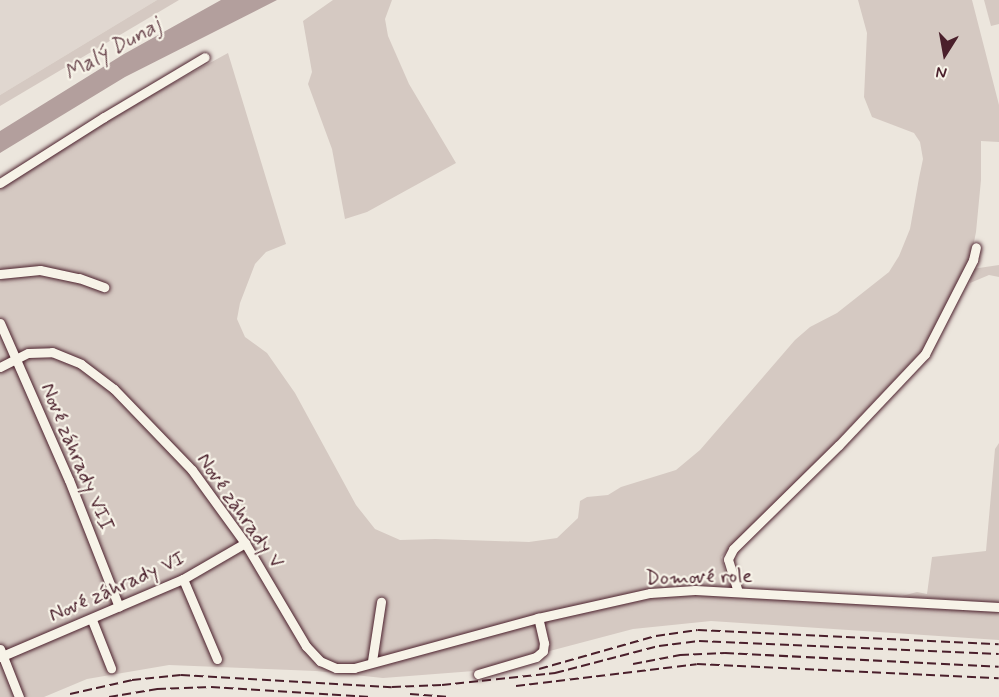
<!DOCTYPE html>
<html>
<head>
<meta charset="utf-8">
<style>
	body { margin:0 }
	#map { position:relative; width:999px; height:697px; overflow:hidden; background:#ece6dd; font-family:Mynerve,sans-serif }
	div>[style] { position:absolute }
	.built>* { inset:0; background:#e0d7d0 }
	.green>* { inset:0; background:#d5c9c2 }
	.water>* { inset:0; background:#b39f9d }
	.roads { filter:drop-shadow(0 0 2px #4a1f2b) drop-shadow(0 0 2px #4a1f2b) }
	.minor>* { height:9px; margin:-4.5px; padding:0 4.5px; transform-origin:4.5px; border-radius:4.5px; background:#f7f3e8 }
	.rail>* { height:2px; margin-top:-1px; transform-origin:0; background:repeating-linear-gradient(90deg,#4a1f2b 0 9px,transparent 0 13.5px) }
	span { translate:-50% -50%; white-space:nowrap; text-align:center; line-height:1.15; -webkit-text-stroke:4.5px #f7f3e8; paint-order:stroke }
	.street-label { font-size:21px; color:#4a1f2b }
	.water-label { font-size:22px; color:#6f4c53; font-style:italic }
	.north { position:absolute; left:915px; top:24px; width:60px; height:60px; -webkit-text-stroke:4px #f7f3e8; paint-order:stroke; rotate:191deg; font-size:16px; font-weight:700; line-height:24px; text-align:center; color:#4a1f2b }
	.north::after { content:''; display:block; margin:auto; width:21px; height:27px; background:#4a1f2b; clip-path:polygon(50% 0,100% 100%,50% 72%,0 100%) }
</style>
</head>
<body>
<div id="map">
	<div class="built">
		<div style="clip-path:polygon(0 0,157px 0,0 95px)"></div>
	</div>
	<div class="green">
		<div style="clip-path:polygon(157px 0,179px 0,0 106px,0 95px)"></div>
		<div style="clip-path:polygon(333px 0,392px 0,385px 19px,388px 36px,409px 84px,456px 163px,367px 212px,345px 219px,332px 149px,308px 84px,312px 72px,303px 21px)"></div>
		<div style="clip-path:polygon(858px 0,972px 0,999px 105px,999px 142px,981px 141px,981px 180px,976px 232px,970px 262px,922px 351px,790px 490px,721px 557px,733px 595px,999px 608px,999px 640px,711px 621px,633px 629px,474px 671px,383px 678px,316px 671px,169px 665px,87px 679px,44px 697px,0 697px,0 188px,93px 127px,228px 53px,286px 244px,266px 252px,255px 264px,240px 303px,237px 319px,245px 337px,267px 353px,295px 393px,356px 505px,375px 529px,400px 540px,435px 539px,529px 542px,557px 538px,578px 518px,580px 501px,587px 497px,608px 495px,621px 487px,676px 470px,700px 450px,795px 340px,810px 327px,837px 313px,889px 272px,899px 256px,910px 229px,919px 178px,923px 159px,920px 142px,914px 133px,872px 117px,864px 97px,867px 33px)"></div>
		<div style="clip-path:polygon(984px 0,999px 0,999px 24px,991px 26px)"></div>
		<div style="clip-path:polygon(999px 265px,999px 277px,989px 275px,970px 283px,972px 269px)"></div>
		<div style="clip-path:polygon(999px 443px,999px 603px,902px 596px,917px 592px,927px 594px,932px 557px,986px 551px,995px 449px)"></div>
	</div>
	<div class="water">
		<div style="clip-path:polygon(221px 0,277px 0,125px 77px,0 153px,0 131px,124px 54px)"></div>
	</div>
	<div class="roads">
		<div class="minor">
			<div style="left:0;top:183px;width:123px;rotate:-32.4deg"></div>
			<div style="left:104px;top:117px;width:117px;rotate:-30.7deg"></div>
			<div style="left:0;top:274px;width:40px;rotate:-5.7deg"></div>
			<div style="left:40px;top:270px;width:40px;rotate:12deg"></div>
			<div style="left:79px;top:278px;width:27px;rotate:20deg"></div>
			<div style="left:0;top:323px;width:171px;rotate:66.3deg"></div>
			<div style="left:69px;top:480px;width:136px;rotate:68.5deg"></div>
			<div style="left:0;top:367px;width:31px;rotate:-27deg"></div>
			<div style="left:28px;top:353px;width:24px;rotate:-2deg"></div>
			<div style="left:52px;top:352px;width:31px;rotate:22deg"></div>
			<div style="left:81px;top:364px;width:41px;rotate:37.1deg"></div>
			<div style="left:114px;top:389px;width:112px;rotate:46.1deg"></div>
			<div style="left:192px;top:470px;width:90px;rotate:54deg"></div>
			<div style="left:245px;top:543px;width:120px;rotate:59.4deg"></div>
			<div style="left:306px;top:646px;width:21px;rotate:47deg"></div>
			<div style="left:320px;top:661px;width:17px;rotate:24deg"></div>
			<div style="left:336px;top:668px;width:18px"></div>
			<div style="left:354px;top:668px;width:191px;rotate:-15.2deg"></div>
			<div style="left:538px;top:618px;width:115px;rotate:-12.6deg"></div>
			<div style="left:650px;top:593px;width:45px;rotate:-3.8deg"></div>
			<div style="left:695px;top:590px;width:304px;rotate:3.2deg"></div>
			<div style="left:183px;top:579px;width:87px;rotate:67deg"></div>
			<div style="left:738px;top:592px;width:34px;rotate:-107deg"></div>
			<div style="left:728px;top:559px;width:11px;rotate:-63deg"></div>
			<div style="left:733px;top:549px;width:148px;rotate:-44.5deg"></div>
			<div style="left:839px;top:445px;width:125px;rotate:-46.6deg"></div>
			<div style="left:925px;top:354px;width:106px;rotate:-62.9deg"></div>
			<div style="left:973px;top:260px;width:13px;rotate:-77deg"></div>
			<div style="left:92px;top:620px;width:52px;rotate:68.4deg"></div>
			<div style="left:0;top:649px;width:52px;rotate:68.4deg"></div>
			<div style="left:0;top:657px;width:199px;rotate:-23.1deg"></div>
			<div style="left:183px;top:579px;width:72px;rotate:-30.1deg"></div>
			<div style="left:372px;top:661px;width:60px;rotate:-81.3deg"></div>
			<div style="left:478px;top:674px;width:60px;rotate:-16.3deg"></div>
			<div style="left:536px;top:657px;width:9px;rotate:-41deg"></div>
			<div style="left:543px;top:651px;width:8px;rotate:-83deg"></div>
			<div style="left:544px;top:643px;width:26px;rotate:-103deg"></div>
		</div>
	</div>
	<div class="rail">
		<div style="left:633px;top:664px;width:48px;rotate:-10.8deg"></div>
		<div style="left:680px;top:655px;width:45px;rotate:-2.5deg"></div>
		<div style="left:725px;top:653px;width:274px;rotate:2.9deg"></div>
		<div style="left:539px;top:669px;width:122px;rotate:-15.8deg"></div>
		<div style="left:656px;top:636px;width:42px;rotate:-8.1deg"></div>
		<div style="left:698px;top:630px;width:301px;rotate:2.7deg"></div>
		<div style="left:516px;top:686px;width:182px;rotate:-6.9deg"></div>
		<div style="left:697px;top:664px;width:302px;rotate:2.7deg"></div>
		<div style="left:70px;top:694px;width:64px;rotate:-12.7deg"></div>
		<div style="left:132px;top:680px;width:49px;rotate:-5.8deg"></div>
		<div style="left:181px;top:675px;width:211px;rotate:3.3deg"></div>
		<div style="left:392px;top:687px;width:50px;rotate:-2.3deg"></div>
		<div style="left:442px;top:685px;width:114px;rotate:-6.1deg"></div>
		<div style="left:555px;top:673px;width:107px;rotate:-14.6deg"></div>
		<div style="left:659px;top:646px;width:40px;rotate:-7.1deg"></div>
		<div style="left:699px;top:641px;width:300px;rotate:2.5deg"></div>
		<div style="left:410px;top:694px;width:40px;rotate:4.3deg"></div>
		<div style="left:109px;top:697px;width:49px;rotate:-9.5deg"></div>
		<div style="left:157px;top:689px;width:54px;rotate:-2.1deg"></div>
		<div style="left:211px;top:687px;width:160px;rotate:3.6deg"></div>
	</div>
	<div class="street-label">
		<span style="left:77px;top:457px;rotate:67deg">Nové záhrady VII</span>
		<span style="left:240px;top:511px;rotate:55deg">Nové záhrady V</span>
		<span style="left:699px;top:577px;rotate:-1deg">Domové role</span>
		<span style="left:117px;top:587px;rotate:-24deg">Nové záhrady VI</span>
	</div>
	<div class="water-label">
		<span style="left:113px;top:50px;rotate:-29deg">Malý Dunaj</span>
	</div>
	<div class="north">N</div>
</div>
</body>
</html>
